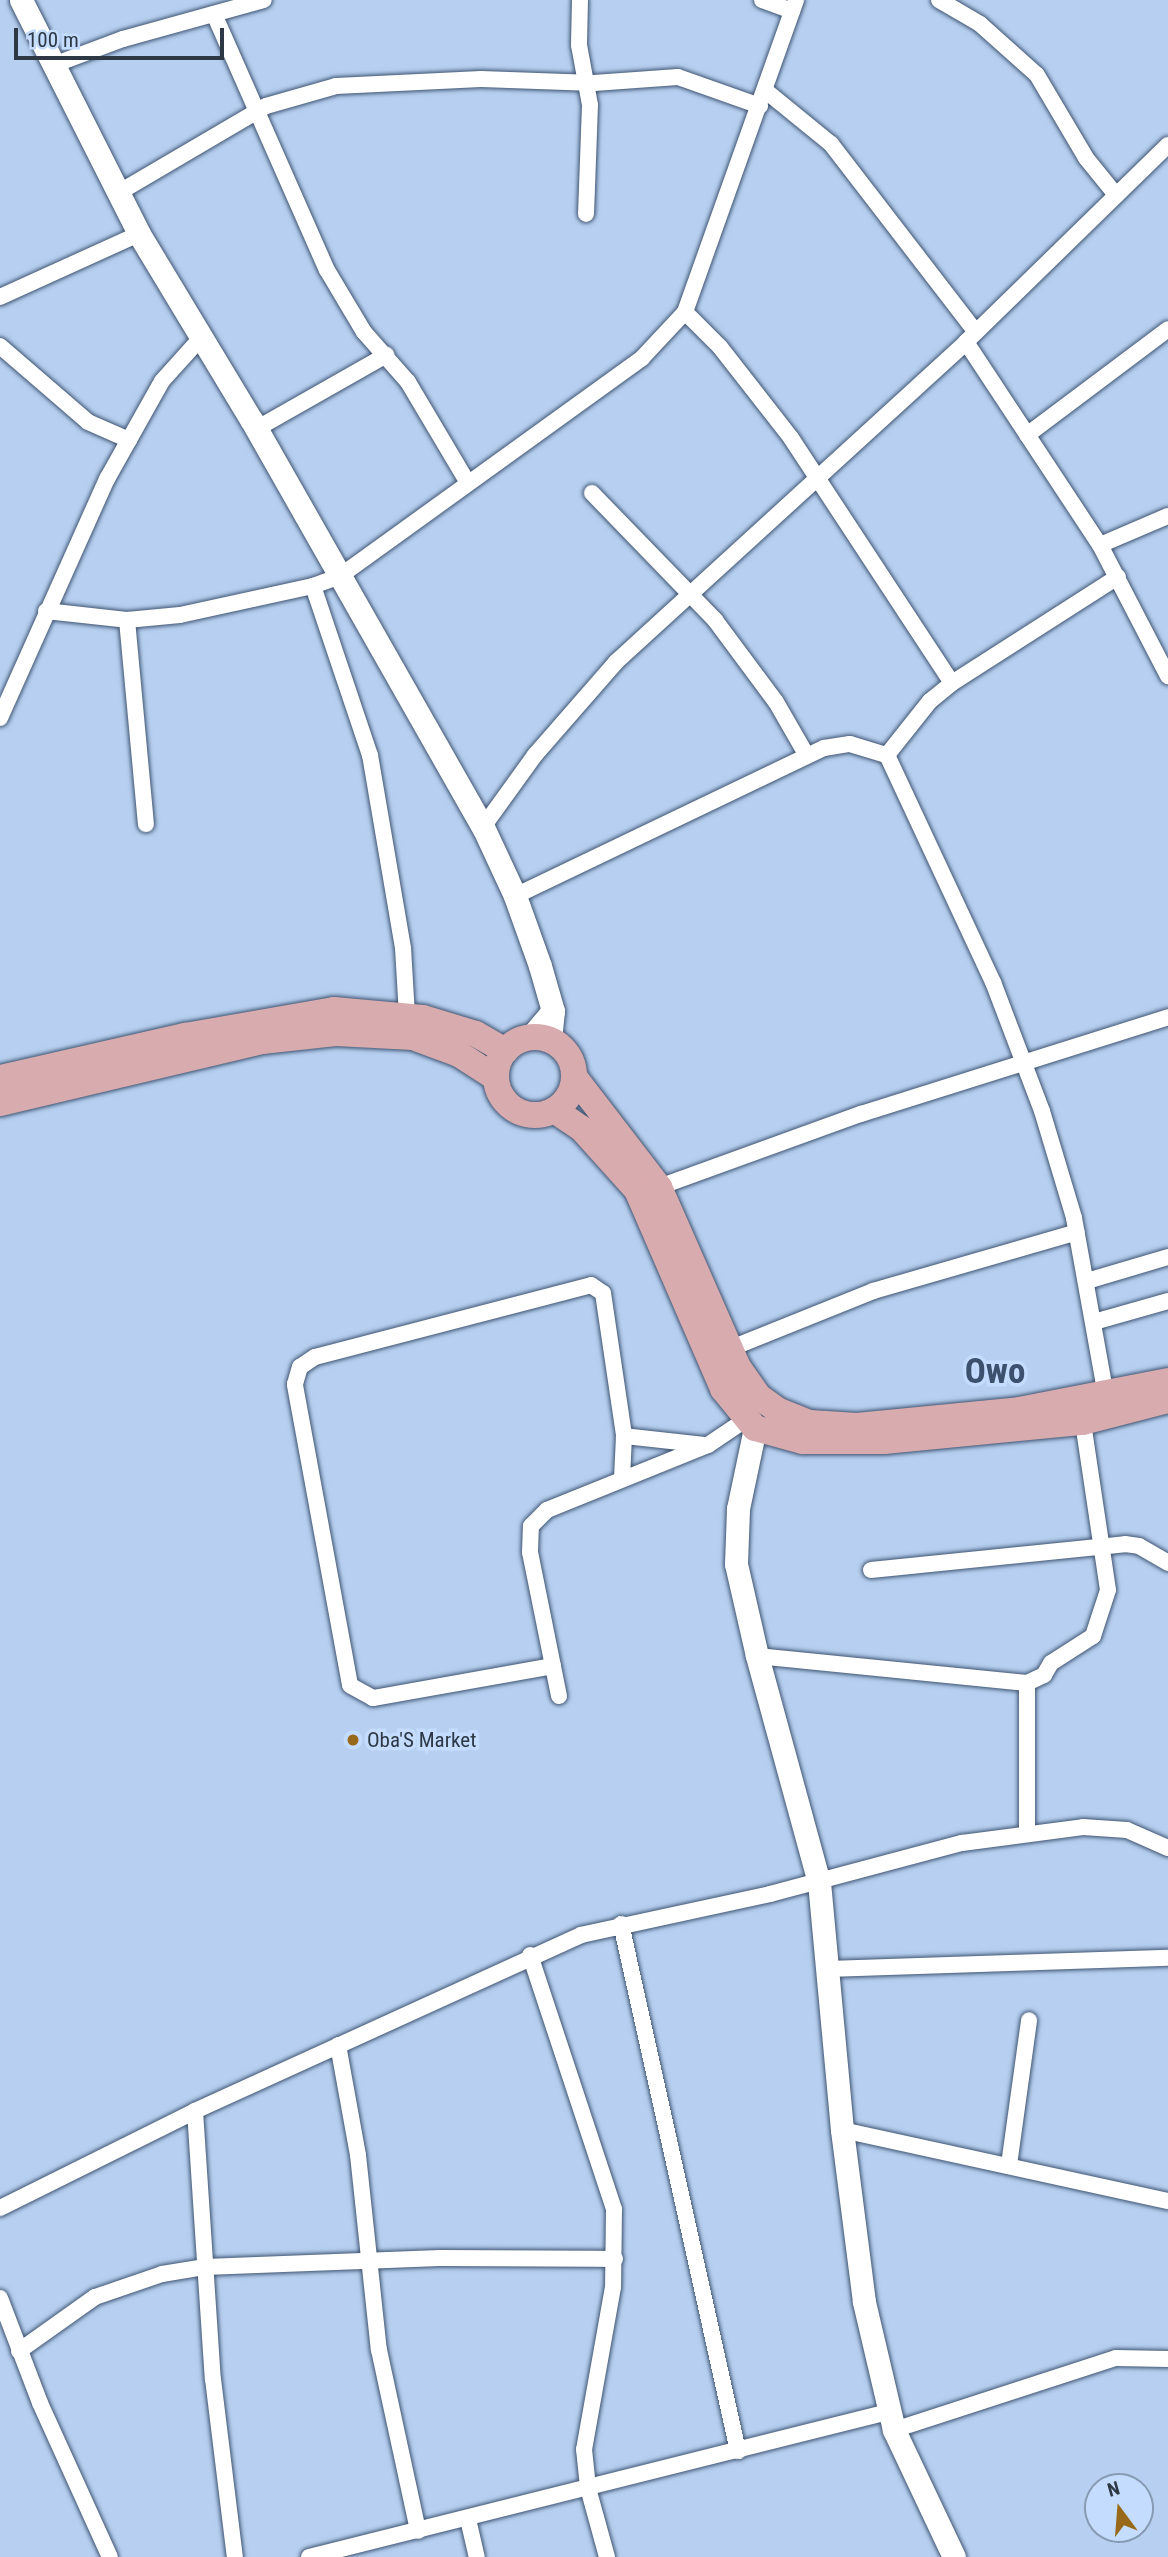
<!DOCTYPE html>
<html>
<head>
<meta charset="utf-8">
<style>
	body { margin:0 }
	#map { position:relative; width:1168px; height:2557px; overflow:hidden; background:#b7d0f1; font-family:"Roboto Condensed",sans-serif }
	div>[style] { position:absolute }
	.roads { filter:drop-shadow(0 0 2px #3f5471) drop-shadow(0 0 2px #3f5471) }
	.street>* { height:16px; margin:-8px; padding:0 8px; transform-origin:8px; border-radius:8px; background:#fff }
	.secondary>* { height:23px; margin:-11.5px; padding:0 11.5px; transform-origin:11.5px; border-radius:11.5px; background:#fff }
	.primary>* { height:26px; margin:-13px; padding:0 13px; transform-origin:13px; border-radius:13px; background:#d8abae }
	.primary>.ring { margin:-13px; padding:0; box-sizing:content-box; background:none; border:26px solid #d8abae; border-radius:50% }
	.dots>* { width:19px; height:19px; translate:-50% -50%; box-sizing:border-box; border:4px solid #c4ddff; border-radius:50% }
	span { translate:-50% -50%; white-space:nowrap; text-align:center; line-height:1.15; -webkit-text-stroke:7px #c4ddff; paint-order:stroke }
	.poi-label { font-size:21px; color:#2e3845 }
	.left { translate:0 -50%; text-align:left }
	.town-label { font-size:35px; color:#3c516e; font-weight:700 }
	.north { position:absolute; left:1084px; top:2473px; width:70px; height:70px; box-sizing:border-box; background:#c4ddff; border:2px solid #889bb5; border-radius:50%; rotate:344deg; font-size:19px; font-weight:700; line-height:28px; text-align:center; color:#2e3845 }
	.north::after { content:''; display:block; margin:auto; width:24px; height:32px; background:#976918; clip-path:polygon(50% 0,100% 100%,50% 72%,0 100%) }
	.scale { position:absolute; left:14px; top:28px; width:210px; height:32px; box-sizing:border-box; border:4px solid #2e3845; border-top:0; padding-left:9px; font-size:21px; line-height:24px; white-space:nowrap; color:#2e3845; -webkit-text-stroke:5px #c4ddff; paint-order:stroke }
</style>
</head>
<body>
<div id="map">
	<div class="roads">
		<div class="street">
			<div style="left:580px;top:0;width:45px;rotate:91.3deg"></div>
			<div style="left:579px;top:45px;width:61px;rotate:79.6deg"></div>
			<div style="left:590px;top:105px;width:109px;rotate:92.1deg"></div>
			<div style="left:762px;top:0;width:32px;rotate:20deg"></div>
			<div style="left:939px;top:0;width:48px;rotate:30.3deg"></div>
			<div style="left:980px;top:24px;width:76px;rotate:41.8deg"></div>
			<div style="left:1037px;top:75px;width:96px;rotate:59.4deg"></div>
			<div style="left:1086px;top:158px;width:48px;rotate:51deg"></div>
			<div style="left:214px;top:14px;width:280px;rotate:66.2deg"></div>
			<div style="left:327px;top:270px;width:72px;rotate:59.2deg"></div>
			<div style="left:364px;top:332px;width:67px;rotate:48.7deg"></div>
			<div style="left:408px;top:382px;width:117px;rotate:59.3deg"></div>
			<div style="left:56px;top:64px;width:72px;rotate:-20.5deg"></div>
			<div style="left:123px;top:39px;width:146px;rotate:-15.5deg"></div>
			<div style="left:766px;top:91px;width:84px;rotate:39.2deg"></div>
			<div style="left:831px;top:144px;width:237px;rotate:52.4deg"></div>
			<div style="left:118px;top:193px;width:172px;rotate:-30.4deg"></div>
			<div style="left:266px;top:106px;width:73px;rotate:-15.9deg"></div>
			<div style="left:336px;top:86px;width:145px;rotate:-2.8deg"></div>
			<div style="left:481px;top:79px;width:113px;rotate:2deg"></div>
			<div style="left:594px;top:83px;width:84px;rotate:-4.1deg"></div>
			<div style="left:678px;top:77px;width:87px;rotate:19.5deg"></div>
			<div style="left:0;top:297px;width:153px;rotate:-24.4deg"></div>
			<div style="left:685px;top:312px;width:49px;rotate:45deg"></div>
			<div style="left:720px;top:347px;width:115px;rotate:52deg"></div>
			<div style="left:791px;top:438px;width:293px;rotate:56.7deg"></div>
			<div style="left:966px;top:342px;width:243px;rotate:56.6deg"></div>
			<div style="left:1100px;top:545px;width:148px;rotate:62.6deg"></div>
			<div style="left:0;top:346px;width:116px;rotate:40.8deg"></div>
			<div style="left:88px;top:422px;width:45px;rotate:23.7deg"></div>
			<div style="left:256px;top:429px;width:150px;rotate:-29.6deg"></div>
			<div style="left:1027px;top:435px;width:176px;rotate:-36.9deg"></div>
			<div style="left:592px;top:493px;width:177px;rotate:45.9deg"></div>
			<div style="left:715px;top:620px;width:102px;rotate:53.4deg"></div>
			<div style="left:776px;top:702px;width:62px;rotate:60.1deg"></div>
			<div style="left:1100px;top:545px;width:74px;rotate:-23.1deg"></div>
			<div style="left:313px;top:586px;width:178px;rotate:71.4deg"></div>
			<div style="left:370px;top:755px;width:196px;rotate:80.3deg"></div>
			<div style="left:403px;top:948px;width:67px;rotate:86.6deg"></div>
			<div style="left:46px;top:611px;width:81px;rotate:6.3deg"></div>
			<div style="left:127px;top:620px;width:53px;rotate:-5.4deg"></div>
			<div style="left:180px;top:615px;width:136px;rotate:-12.3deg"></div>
			<div style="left:313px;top:586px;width:29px;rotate:-20deg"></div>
			<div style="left:340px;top:576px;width:372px;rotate:-35.8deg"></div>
			<div style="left:642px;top:358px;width:63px;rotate:-46.9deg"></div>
			<div style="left:685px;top:312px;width:331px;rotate:-70.4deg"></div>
			<div style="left:127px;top:620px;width:205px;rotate:84.7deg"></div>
			<div style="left:0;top:718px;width:262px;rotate:-65.9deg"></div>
			<div style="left:107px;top:479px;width:112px;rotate:-60.7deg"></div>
			<div style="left:162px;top:381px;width:55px;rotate:-47.9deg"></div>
			<div style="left:887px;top:755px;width:69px;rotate:-51.5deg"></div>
			<div style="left:930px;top:701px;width:28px;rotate:-39deg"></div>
			<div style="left:952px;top:683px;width:197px;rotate:-32.6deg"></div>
			<div style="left:483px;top:827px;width:89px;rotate:-54.2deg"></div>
			<div style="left:535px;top:755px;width:123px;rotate:-48.9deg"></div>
			<div style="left:616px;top:662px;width:474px;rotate:-42.4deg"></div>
			<div style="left:966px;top:342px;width:282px;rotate:-44.3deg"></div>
			<div style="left:515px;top:896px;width:343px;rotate:-25.6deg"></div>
			<div style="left:824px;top:748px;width:26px;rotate:-9deg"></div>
			<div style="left:850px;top:744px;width:39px;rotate:17deg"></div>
			<div style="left:887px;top:755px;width:251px;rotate:65deg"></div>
			<div style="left:993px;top:982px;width:138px;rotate:69.2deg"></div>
			<div style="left:1042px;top:1111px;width:112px;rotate:73.3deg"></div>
			<div style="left:1074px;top:1218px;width:181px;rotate:79.8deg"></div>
			<div style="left:659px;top:1187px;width:215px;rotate:-19.9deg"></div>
			<div style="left:861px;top:1114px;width:322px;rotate:-17.5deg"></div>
			<div style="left:1087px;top:1281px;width:84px;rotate:-16.5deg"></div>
			<div style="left:1094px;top:1322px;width:77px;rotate:-15.8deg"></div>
			<div style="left:729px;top:1349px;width:155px;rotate:-21.9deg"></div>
			<div style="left:873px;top:1291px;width:212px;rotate:-16.1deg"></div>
			<div style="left:624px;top:1436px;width:82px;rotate:6.3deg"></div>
			<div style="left:871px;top:1570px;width:255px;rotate:-5.8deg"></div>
			<div style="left:1125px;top:1544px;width:14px;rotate:8deg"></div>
			<div style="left:1139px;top:1546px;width:34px;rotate:30deg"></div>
			<div style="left:757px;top:1656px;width:271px;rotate:5.7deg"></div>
			<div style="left:1027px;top:1683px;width:19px;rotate:-25deg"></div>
			<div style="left:1044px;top:1675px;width:14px;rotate:-60deg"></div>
			<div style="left:1051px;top:1663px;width:50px;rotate:-32.7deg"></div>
			<div style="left:1093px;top:1636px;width:48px;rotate:-71.9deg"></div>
			<div style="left:1108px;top:1590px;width:170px;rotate:-98.5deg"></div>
			<div style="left:553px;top:1666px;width:183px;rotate:169.9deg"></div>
			<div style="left:373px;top:1698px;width:26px;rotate:-151deg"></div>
			<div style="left:350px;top:1685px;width:306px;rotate:-100.4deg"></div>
			<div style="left:295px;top:1384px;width:18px;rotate:-74deg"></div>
			<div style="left:300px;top:1367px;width:18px;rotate:-34deg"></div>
			<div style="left:315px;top:1357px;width:285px;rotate:-14.6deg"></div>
			<div style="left:591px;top:1285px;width:14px;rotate:34deg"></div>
			<div style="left:603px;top:1293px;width:145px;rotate:81.6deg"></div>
			<div style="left:624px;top:1436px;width:42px;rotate:92.7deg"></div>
			<div style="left:1027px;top:1683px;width:151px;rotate:90deg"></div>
			<div style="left:559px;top:1696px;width:147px;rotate:-101.4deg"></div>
			<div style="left:530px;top:1552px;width:26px;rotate:-88deg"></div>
			<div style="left:531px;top:1526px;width:23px;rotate:-45deg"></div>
			<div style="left:547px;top:1510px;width:174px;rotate:-22deg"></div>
			<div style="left:708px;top:1445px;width:45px;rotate:-34deg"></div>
			<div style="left:621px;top:1924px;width:540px;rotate:77.48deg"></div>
			<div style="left:530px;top:1955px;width:268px;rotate:71.7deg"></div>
			<div style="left:614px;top:2209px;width:78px;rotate:90.7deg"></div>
			<div style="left:613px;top:2287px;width:165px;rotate:100.1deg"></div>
			<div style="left:584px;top:2449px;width:39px;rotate:84deg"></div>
			<div style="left:588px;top:2488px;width:72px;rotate:74.6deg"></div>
			<div style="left:828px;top:1969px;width:340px;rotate:-1.9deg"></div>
			<div style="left:338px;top:2045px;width:112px;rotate:79.7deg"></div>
			<div style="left:358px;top:2155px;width:196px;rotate:83.9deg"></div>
			<div style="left:379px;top:2350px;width:185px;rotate:77.8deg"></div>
			<div style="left:195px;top:2111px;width:269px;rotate:86.2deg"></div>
			<div style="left:213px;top:2379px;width:179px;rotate:83deg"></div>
			<div style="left:842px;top:2130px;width:334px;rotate:12.3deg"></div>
			<div style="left:1009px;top:2165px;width:146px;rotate:-82.1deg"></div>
			<div style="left:0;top:2208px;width:218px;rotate:-26.4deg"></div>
			<div style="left:195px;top:2111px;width:424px;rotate:-24.5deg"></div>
			<div style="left:581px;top:1935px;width:193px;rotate:-12.2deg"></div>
			<div style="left:770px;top:1894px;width:199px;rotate:-14.9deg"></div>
			<div style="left:962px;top:1843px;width:122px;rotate:-7.5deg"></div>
			<div style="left:1083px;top:1827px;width:44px;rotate:3.9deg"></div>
			<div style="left:1127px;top:1830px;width:45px;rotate:23.7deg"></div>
			<div style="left:0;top:2298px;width:112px;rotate:69.1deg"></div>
			<div style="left:40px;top:2403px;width:169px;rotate:65.6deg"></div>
			<div style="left:19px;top:2351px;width:93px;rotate:-35.4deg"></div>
			<div style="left:95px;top:2297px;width:71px;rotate:-18.9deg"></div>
			<div style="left:162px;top:2274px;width:44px;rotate:-9.2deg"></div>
			<div style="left:205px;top:2267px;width:235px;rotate:-2.2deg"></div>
			<div style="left:440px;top:2258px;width:175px;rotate:0.3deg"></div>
			<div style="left:894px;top:2430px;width:233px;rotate:-18deg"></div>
			<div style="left:1116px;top:2358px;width:52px;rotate:1.1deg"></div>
			<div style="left:468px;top:2519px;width:39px;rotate:77deg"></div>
			<div style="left:309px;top:2557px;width:597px;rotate:-14.06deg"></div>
		</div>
		<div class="secondary">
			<div style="left:21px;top:0;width:262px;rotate:63.2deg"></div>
			<div style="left:139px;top:234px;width:218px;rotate:58.9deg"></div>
			<div style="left:252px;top:421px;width:467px;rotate:60.4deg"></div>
			<div style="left:483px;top:827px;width:76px;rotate:65.1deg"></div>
			<div style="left:515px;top:896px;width:74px;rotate:70.3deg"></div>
			<div style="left:540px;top:966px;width:47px;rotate:73.9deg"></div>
			<div style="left:553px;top:1011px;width:28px;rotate:96deg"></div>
			<div style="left:531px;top:1037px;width:34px;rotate:-50deg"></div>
			<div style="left:755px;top:1428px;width:83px;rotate:101.9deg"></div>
			<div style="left:738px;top:1509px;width:55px;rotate:92.1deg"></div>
			<div style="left:736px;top:1564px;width:94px;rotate:77.1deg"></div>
			<div style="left:757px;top:1656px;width:234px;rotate:74.7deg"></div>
			<div style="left:819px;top:1882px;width:249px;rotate:84.7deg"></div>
			<div style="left:842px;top:2130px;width:173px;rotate:82.7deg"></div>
			<div style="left:864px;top:2302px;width:131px;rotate:76.8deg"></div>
			<div style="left:894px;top:2430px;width:140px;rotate:64.7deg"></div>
		</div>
		<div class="primary">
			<div class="ring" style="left:496px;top:1037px;width:52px;height:52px"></div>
			<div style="left:0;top:1078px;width:190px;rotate:-12.8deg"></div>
			<div style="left:185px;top:1036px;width:151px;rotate:-9.9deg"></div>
			<div style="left:334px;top:1010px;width:89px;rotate:5.1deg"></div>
			<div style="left:423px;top:1018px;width:55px;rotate:16.8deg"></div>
			<div style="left:476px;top:1034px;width:34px;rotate:30deg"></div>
			<div style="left:575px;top:1078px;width:138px;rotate:52.4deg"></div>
			<div style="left:659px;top:1187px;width:197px;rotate:66.3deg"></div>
			<div style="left:738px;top:1367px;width:35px;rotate:55deg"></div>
			<div style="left:758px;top:1396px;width:24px;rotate:36deg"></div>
			<div style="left:777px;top:1410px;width:35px;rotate:22deg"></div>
			<div style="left:810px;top:1423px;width:47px;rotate:3.7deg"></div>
			<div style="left:857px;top:1426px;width:163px;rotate:-5.6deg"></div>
			<div style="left:1019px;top:1410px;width:152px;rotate:-11deg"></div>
			<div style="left:0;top:1103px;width:269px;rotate:-13.3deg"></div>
			<div style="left:262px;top:1041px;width:74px;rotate:-6.2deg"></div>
			<div style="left:336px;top:1033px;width:77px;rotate:3deg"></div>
			<div style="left:413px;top:1037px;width:49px;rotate:20.3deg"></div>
			<div style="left:459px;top:1054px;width:44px;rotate:33deg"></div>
			<div style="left:554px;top:1110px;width:34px;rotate:34deg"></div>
			<div style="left:582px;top:1129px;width:82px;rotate:48deg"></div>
			<div style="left:637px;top:1190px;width:217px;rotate:66.6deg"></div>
			<div style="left:723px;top:1389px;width:50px;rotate:50.6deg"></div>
			<div style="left:755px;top:1428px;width:50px;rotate:15.2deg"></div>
			<div style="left:803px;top:1441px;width:81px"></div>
			<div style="left:884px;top:1441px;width:200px;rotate:-5.5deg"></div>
			<div style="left:1083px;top:1422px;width:88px;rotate:-14.5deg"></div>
		</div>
	</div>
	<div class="dots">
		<div style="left:353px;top:1740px;background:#976918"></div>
	</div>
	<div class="poi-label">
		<span class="left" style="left:367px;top:1740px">Oba'S Market</span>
	</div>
	<div class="town-label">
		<span style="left:995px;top:1372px">Owo</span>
	</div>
	<div class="north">N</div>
	<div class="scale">100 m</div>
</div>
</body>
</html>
